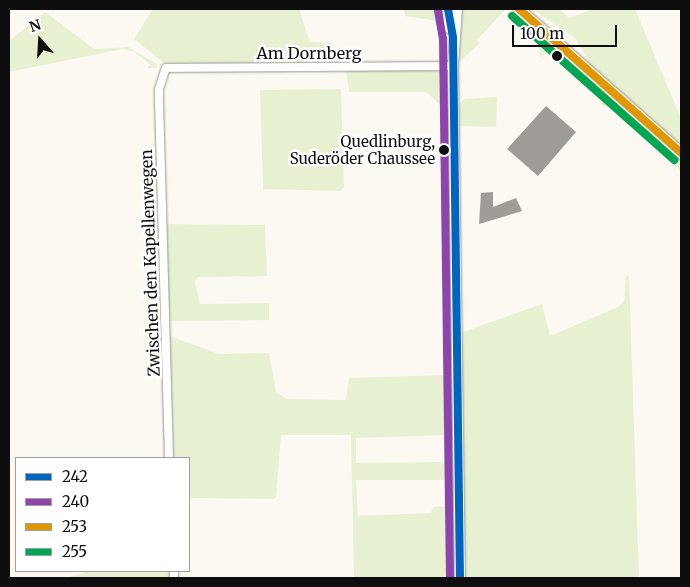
<!DOCTYPE html>
<html>
<head>
<meta charset="utf-8">
<style>
	body { margin:0 }
	#map { position:relative; width:690px; height:587px; overflow:hidden; background:#fcf9f2; font-family:Merriweather,serif }
	div>[style] { position:absolute }
	.green>* { inset:0; background:#e7f1d2 }
	.building>* { inset:0; background:#9f9c98 }
	.roads { filter:drop-shadow(0 0 1px #959491) drop-shadow(0 0 1px #959491) }
	.minor>* { height:8px; margin:-4px; padding:0 4px; transform-origin:4px; border-radius:4px; background:#fffefd }
	.tertiary>* { height:10px; margin:-5px; padding:0 5px; transform-origin:5px; border-radius:5px; background:#fffefd }
	.secondary>* { height:11px; margin:-5.5px; padding:0 5.5px; transform-origin:5.5px; border-radius:5.5px; background:#f5f3ea }
	.bus-1>* { height:8px; margin:-4px; padding:0 4px; transform-origin:4px; border-radius:4px; background:#0065bd }
	.bus-2>* { height:8px; margin:-4px; padding:0 4px; transform-origin:4px; border-radius:4px; background:#8e44ad }
	.bus-3>* { height:8px; margin:-4px; padding:0 4px; transform-origin:4px; border-radius:4px; background:#e09701 }
	.bus-4>* { height:8px; margin:-4px; padding:0 4px; transform-origin:4px; border-radius:4px; background:#00a651 }
	.dots>* { width:14px; height:14px; translate:-50% -50%; box-sizing:border-box; border:2px solid #fff; border-radius:50% }
	span { translate:-50% -50%; white-space:nowrap; text-align:center; line-height:1.15; -webkit-text-stroke:5px #fff; paint-order:stroke }
	.bus-label { font-size:15px; color:#0e0e0e }
	.right { translate:-100% -50%; text-align:right }
	.street-label { font-size:16px; color:#0e0e0e }
	.frame { position:absolute; inset:0; border:10px solid #0e0e0e; pointer-events:none }
	.legend { position:absolute; left:15px; top:457px; width:175px; height:115px; box-sizing:border-box; background:#fff; border:1px solid #9f9f9f; margin:0; padding:6px 9px; list-style:none; font-size:15px; color:#0e0e0e }
	.legend li { display:flex; align-items:center; gap:10px; height:25px }
	.legend b { width:25px; border:1px solid #9f9f9f }
	.north { position:absolute; left:15px; top:15px; width:50px; height:50px; -webkit-text-stroke:4px #fff; paint-order:stroke; rotate:341deg; font-size:14px; font-weight:700; line-height:20px; text-align:center; color:#0e0e0e }
	.north::after { content:''; display:block; margin:auto; width:18px; height:22px; background:#0e0e0e; clip-path:polygon(50% 0,100% 100%,50% 72%,0 100%) }
	.scale { position:absolute; left:512px; top:25px; width:105px; height:22px; box-sizing:border-box; border:2px solid #0e0e0e; border-top:0; padding-left:6px; font-size:15px; line-height:18px; white-space:nowrap; color:#0e0e0e; -webkit-text-stroke:4px #fff; paint-order:stroke }
</style>
</head>
<body>
<div id="map">
	<div class="green">
		<div style="clip-path:polygon(153px 9px,299px 9px,310px 42px,333px 43px,334px 62px,164px 63px,134px 39px)"></div>
		<div style="clip-path:polygon(404px 9px,438px 9px,438px 21px,405px 16px)"></div>
		<div style="clip-path:polygon(461px 9px,506px 9px,477px 40px,480px 43px,458px 63px)"></div>
		<div style="clip-path:polygon(532px 9px,559px 9px,569px 18px,593px 9px,635px 9px,681px 118px,681px 147px,592px 68px,575px 38px)"></div>
		<div style="clip-path:polygon(45px 12px,94px 49px,128px 47px,157px 64px,157px 68px,148px 68px,150px 64px,133px 51px,123px 49px,9px 72px,9px 41px)"></div>
		<div style="clip-path:polygon(539px 43px,544px 43px,607px 93px,605px 108px,601px 104px,605px 98px,550px 50px,540px 58px)"></div>
		<div style="clip-path:polygon(346px 70px,442px 70px,441px 105px,426px 92px,349px 92px)"></div>
		<div style="clip-path:polygon(341px 89px,344px 187px,341px 191px,263px 189px,260px 90px)"></div>
		<div style="clip-path:polygon(497px 97px,496px 127px,458px 126px,459px 105px,464px 99px)"></div>
		<div style="clip-path:polygon(620px 107px,681px 160px,681px 176px,680px 170px,619px 116px)"></div>
		<div style="clip-path:polygon(167px 224px,265px 225px,267px 276px,198px 277px,195px 282px,200px 304px,269px 303px,269px 320px,169px 321px)"></div>
		<div style="clip-path:polygon(626px 275px,629px 276px,639px 578px,464px 578px,460px 333px,542px 304px,550px 336px,618px 307px,624px 302px)"></div>
		<div style="clip-path:polygon(170px 336px,219px 354px,269px 353px,276px 392px,287px 399px,346px 400px,349px 378px,446px 375px,448px 435px,356px 438px,356px 463px,447px 462px,448px 480px,356px 480px,358px 516px,431px 513px,433px 507px,449px 506px,451px 578px,354px 578px,351px 435px,281px 435px,276px 497px,273px 499px,189px 498px,189px 458px,174px 458px)"></div>
		<div style="clip-path:polygon(89px 571px,171px 571px,171px 578px,66px 578px)"></div>
	</div>
	<div class="building">
		<div style="clip-path:polygon(546px 106px,576px 132px,538px 176px,507px 149px)"></div>
		<div style="clip-path:polygon(493px 192px,493px 207px,516px 198px,522px 211px,479px 224px,481px 193px)"></div>
	</div>
	<div class="roads">
		<div class="minor">
			<div style="left:169px;top:458px;width:353px;rotate:-91.6deg"></div>
			<div style="left:159px;top:105px;width:16px;rotate:-90deg"></div>
			<div style="left:159px;top:89px;width:22px;rotate:-72deg"></div>
			<div style="left:166px;top:68px;width:287px;rotate:-0.4deg"></div>
			<div style="left:174px;top:571px;width:7px;rotate:90deg"></div>
		</div>
		<div class="tertiary">
			<div style="left:448px;top:9px;width:19px;rotate:87deg"></div>
			<div style="left:457px;top:9px;width:57px;rotate:94deg"></div>
			<div style="left:453px;top:66px;width:512px;rotate:89.22deg"></div>
		</div>
		<div class="secondary">
			<div style="left:519px;top:9px;width:217px;rotate:41.6deg"></div>
		</div>
	</div>
	<div class="bus-1">
		<div style="left:448px;top:9px;width:29px;rotate:80deg"></div>
		<div style="left:453px;top:38px;width:540px;rotate:89.26deg"></div>
	</div>
	<div class="bus-2">
		<div style="left:438px;top:11px;width:28px;rotate:80deg"></div>
		<div style="left:443px;top:39px;width:539px;rotate:89.26deg"></div>
	</div>
	<div class="bus-3">
		<div style="left:519px;top:9px;width:217px;rotate:41.6deg"></div>
	</div>
	<div class="bus-4">
		<div style="left:512px;top:16px;width:217px;rotate:41.6deg"></div>
	</div>
	<div class="dots">
		<div style="left:557px;top:56px;background:#0e0e0e"></div>
		<div style="left:444px;top:150px;background:#0e0e0e"></div>
	</div>
	<div class="bus-label">
		<span class="right" style="left:435px;top:150px">Quedlinburg,<br>Suderöder Chaussee</span>
	</div>
	<div class="street-label">
		<span style="left:309px;top:53px">Am Dornberg</span>
		<span style="left:150px;top:263px;rotate:-92deg">Zwischen den Kapellenwegen</span>
	</div>
	<div class="frame"></div>
	<ul class="legend">
	<li><b style="height:6px;background:#0065bd"></b>242</li>
	<li><b style="height:6px;background:#8e44ad"></b>240</li>
	<li><b style="height:6px;background:#e09701"></b>253</li>
	<li><b style="height:6px;background:#00a651"></b>255</li>
	</ul>
	<div class="north">N</div>
	<div class="scale">100 m</div>
</div>
</body>
</html>
